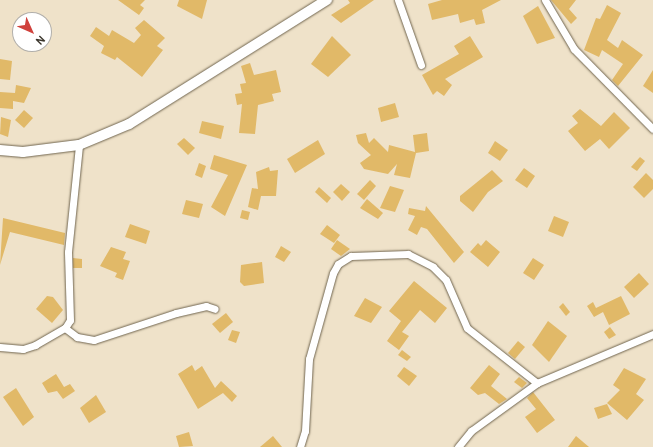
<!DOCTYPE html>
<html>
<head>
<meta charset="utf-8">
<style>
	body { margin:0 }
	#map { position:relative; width:653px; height:447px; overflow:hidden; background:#efe2c9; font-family:Overpass,sans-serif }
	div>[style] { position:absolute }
	.building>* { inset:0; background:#e1b968 }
	.roads { filter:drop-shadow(0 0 1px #70654f) drop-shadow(0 0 1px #70654f) }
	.minor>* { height:7px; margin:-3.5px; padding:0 3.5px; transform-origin:3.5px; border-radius:3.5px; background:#fff }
	.secondary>* { height:10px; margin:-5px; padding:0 5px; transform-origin:5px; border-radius:5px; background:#fff }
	span { translate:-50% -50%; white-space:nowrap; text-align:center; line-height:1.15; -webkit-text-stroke:3px #fff; paint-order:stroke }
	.north { position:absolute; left:12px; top:12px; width:40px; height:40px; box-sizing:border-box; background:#fff; border:1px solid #b1afab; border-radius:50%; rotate:135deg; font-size:11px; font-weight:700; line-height:16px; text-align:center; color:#3b362c }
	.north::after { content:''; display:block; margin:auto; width:14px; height:18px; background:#d0413c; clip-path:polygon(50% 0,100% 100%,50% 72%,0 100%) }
</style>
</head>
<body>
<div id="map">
	<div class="building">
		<div style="clip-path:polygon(118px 0,145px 0,140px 5px,144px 8px,139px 15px)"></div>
		<div style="clip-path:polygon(179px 0,207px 0,202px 19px,177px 6px)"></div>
		<div style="clip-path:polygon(348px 0,374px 0,341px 23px,331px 15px,350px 3px)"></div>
		<div style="clip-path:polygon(442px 0,501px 0,482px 10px,485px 23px,476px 25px,474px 19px,460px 23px,458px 14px,432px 20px,428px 4px)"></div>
		<div style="clip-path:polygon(551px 0,576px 0,569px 9px,577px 18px,571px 24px)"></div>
		<div style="clip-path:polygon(607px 5px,621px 13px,607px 40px,618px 48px,622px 40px,643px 55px,618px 86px,612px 80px,623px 64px,602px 50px,599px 57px,584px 50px,596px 18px,600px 19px)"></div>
		<div style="clip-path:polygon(538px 6px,555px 38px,537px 44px,523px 16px)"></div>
		<div style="clip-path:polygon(144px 20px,165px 38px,157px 46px,163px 50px,142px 77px,117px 57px,115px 60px,101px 53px,104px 46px,90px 36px,96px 27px,109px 36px,112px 30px,134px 43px,141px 35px,135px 28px)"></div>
		<div style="clip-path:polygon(332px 36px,351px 55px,328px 77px,311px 64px)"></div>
		<div style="clip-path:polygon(470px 36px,483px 57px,445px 79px,452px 85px,444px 96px,437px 91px,433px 95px,422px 75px,459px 54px,454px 46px)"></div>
		<div style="clip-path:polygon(0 59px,12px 61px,10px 80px,0 79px)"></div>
		<div style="clip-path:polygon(250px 63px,254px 75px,276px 70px,281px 92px,272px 94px,274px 101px,258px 105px,255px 134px,239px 133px,242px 104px,237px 105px,235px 94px,242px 93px,240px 84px,246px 83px,241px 66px)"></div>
		<div style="clip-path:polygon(653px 70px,653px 93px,643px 86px)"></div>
		<div style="clip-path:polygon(16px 85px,31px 88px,24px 103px,13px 101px,13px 109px,0 108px,0 92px,15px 93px)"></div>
		<div style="clip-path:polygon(395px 103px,399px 117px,381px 122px,378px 108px)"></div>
		<div style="clip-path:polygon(580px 109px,601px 126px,614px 112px,630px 128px,609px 149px,600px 139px,585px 151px,568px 131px,578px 123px,572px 116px)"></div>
		<div style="clip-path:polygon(24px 110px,33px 118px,24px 128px,15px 120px)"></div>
		<div style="clip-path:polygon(1px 117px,11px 120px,8px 137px,0 134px)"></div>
		<div style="clip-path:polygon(202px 121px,224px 126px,221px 139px,199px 133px)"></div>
		<div style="clip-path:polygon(366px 133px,369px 143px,374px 138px,388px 152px,389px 145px,415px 152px,413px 135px,427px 133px,429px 151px,416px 153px,410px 178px,394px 175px,397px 164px,388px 174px,364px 169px,360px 163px,371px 155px,358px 143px,356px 135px)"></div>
		<div style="clip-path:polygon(184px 138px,195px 148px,188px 155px,177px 144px)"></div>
		<div style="clip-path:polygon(318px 140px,325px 154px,295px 173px,287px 159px)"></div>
		<div style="clip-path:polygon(495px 141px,508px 150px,500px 161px,488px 153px)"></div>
		<div style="clip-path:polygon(214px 155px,247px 165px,225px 216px,211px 207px,228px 175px,210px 169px)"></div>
		<div style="clip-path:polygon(640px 157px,645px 161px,637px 171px,631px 167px)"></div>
		<div style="clip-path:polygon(199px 163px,206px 166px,202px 178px,195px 175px)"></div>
		<div style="clip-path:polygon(269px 167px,270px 171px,278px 170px,276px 196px,261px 196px,258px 210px,248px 207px,252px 188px,258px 189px,256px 172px)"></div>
		<div style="clip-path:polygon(524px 168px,535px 176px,527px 188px,515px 180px)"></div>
		<div style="clip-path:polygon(492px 170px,503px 181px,488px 192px,473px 212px,460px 201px,460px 196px)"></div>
		<div style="clip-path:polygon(646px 173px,653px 180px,653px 189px,644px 198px,633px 187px)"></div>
		<div style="clip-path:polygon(370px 180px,376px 186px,364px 200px,357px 194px)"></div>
		<div style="clip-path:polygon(341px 184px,350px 192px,342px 201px,333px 192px)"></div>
		<div style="clip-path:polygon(390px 186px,404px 190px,395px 212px,380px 208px)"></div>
		<div style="clip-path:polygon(319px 187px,331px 198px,327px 203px,315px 192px)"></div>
		<div style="clip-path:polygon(367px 199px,383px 213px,378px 219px,360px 208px)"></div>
		<div style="clip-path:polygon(186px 200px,203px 204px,199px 218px,182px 214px)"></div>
		<div style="clip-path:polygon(426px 206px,464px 252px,454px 263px,427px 229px,421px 227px,417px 235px,408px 230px,415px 216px,408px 214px,409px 208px,425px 211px)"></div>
		<div style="clip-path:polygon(242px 210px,250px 212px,248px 220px,240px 218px)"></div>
		<div style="clip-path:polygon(554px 216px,569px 222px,563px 237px,548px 231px)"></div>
		<div style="clip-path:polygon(3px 218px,65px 233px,64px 245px,10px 232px,0 265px)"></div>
		<div style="clip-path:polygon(130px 224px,150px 231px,146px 244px,125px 237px)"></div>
		<div style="clip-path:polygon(327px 225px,340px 235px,334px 243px,320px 234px)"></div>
		<div style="clip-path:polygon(337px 240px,350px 249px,341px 256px,331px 249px)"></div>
		<div style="clip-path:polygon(486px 240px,500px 252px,488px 267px,470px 252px,478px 243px,481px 246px)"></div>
		<div style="clip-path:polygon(281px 246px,291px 252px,284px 262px,275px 257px)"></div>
		<div style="clip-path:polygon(111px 247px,126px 252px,123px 259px,130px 261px,123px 280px,115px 277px,117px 273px,100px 266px)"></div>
		<div style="clip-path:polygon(73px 258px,82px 259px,82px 268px,73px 268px)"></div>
		<div style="clip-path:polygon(533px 258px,544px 265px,534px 280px,523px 273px)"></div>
		<div style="clip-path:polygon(262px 262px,264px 283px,244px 286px,240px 282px,241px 265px)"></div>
		<div style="clip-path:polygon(639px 273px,649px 284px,634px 298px,624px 287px)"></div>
		<div style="clip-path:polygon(414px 281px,447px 308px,435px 323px,420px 310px,402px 332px,409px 336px,399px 350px,387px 341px,401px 321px,389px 311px)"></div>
		<div style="clip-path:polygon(47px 296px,53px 297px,63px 310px,52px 323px,36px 309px)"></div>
		<div style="clip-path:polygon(621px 296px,630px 314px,609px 325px,603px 312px,594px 317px,587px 306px,593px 302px,596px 308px)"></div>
		<div style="clip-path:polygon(365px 298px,382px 307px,371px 323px,354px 316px)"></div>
		<div style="clip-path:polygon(563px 303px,570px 312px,566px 316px,559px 307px)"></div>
		<div style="clip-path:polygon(226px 313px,233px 322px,220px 333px,212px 324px)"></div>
		<div style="clip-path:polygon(548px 321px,567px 336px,549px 362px,532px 345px)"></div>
		<div style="clip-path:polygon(610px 327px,616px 335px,609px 339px,604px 332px)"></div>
		<div style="clip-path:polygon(232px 330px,240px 332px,236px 343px,228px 340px)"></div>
		<div style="clip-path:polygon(518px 341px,525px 347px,515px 359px,508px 353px)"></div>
		<div style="clip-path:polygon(402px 350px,411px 357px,407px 361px,398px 355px)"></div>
		<div style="clip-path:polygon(192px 365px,195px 371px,202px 366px,215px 388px,221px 381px,237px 396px,232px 402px,223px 393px,198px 409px,178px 374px)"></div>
		<div style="clip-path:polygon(489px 365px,500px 374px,491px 386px,507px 399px,499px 404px,485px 393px,478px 395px,470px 388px)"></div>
		<div style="clip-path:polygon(404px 367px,417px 376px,409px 386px,397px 376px)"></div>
		<div style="clip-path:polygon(624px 368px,646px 379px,636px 394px,644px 400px,627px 420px,607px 403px,620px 390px,613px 385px)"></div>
		<div style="clip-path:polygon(56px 374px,64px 387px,70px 384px,75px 391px,63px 399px,57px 391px,48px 393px,42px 383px)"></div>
		<div style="clip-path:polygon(519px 377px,527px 383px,522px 388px,514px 382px)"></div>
		<div style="clip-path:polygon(16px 388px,34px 417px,23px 426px,3px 397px)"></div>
		<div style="clip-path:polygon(533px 392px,555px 420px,537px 433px,525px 417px,536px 409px,527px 398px)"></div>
		<div style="clip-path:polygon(96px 395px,106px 412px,89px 423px,80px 408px)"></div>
		<div style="clip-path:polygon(607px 404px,612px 414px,598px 419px,594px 408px)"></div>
		<div style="clip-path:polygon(189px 432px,193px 446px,179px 447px,176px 436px)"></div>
		<div style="clip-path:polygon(273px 436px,282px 447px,260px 447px)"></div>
		<div style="clip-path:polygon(576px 436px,589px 447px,568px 447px)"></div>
	</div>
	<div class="roads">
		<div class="minor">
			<div style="left:398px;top:0;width:69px;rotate:70.5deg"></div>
			<div style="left:545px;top:0;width:57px;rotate:59.4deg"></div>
			<div style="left:574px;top:49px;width:112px;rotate:45.4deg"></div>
			<div style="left:65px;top:328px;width:15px;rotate:37deg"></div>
			<div style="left:77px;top:337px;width:17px;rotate:10deg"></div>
			<div style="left:94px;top:340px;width:86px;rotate:-18.2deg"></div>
			<div style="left:176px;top:313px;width:31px;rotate:-13deg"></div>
			<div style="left:206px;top:306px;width:9px;rotate:18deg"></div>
			<div style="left:0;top:347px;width:23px;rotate:5deg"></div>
			<div style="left:23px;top:349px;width:13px;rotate:-18deg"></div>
			<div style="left:35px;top:345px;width:34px;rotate:-30deg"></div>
			<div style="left:65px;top:328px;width:9px;rotate:-58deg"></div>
			<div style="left:70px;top:320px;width:68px;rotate:-91.7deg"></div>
			<div style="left:68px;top:252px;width:108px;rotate:-84.1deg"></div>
			<div style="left:300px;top:447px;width:17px;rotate:-73deg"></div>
			<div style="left:305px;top:431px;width:72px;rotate:-86.8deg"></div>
			<div style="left:309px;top:359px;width:89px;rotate:-74.4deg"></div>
			<div style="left:333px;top:273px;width:10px;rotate:-61deg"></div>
			<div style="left:338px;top:264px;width:15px;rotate:-32deg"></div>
			<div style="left:351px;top:256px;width:57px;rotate:-2deg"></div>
			<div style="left:408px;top:254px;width:28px;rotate:27deg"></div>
			<div style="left:433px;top:267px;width:18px;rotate:45deg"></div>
			<div style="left:446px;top:280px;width:52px;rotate:66.4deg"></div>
			<div style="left:467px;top:328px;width:89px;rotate:38.2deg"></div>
			<div style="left:458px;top:447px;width:21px;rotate:-51deg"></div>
			<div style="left:471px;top:431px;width:82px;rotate:-36deg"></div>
			<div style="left:537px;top:383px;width:126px;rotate:-22.9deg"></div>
		</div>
		<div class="secondary">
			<div style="left:0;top:150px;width:23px;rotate:5deg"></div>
			<div style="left:23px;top:152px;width:56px;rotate:-7.1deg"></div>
			<div style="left:79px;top:145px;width:54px;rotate:-22.8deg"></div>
			<div style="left:129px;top:124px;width:234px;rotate:-32.1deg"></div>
		</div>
	</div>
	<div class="north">N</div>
</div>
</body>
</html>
